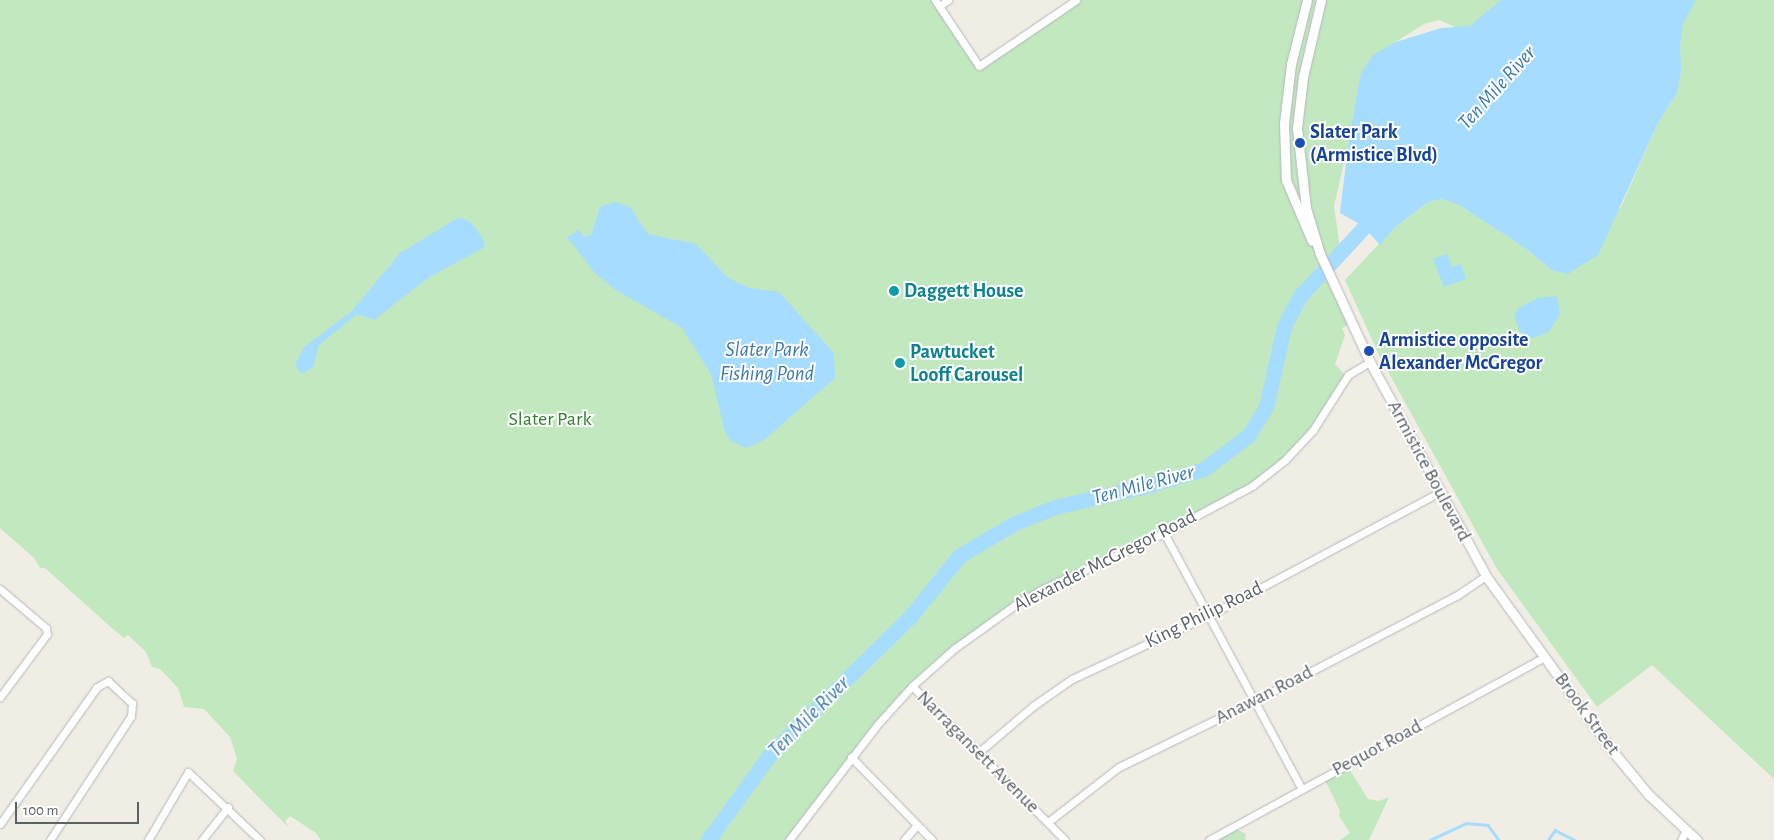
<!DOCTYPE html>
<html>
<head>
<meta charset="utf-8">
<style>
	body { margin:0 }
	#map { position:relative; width:1774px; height:840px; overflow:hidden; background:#f0ede5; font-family:"Alegreya Sans",sans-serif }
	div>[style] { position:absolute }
	.green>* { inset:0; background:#c2e8c0 }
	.water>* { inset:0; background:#a5dcff }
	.stream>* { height:2.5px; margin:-1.25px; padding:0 1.25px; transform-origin:1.25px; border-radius:1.25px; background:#a5dcff }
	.river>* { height:15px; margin:-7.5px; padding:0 7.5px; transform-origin:7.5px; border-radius:7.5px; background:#a5dcff }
	.roads { filter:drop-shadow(0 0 1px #b5b8bc) drop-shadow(0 0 1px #b5b8bc) }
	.street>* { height:7px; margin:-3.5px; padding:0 3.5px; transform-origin:3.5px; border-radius:3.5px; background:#fff }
	.secondary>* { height:9px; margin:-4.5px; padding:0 4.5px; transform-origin:4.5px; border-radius:4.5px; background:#fff }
	.dots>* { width:14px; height:14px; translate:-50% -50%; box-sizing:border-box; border:2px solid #fff; border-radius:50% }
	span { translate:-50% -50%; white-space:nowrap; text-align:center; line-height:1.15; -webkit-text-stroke:4px #fff; paint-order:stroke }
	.transit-label { font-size:20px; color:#164399; font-weight:700 }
	.left { translate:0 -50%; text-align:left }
	.culture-label { font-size:20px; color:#0d838f; font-weight:700 }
	.park-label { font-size:20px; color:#308230 }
	.street-label { font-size:20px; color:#5c6166 }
	.water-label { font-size:21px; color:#3a78ad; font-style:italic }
	.scale { position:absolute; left:15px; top:802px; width:124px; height:22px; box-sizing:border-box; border:2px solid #5c6166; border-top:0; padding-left:6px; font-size:15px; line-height:18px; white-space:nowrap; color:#5c6166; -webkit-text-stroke:4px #fff; paint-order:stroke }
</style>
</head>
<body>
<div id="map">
	<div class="green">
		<div style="clip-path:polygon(0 0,932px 0,981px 69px,1082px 0,1544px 0,1472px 34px,1439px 20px,1424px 24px,1377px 54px,1361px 75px,1361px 107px,1350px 136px,1334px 206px,1340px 248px,1333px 260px,1315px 268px,1322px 282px,1331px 280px,1350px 324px,1342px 328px,1345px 335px,1335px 364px,1345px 375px,1329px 406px,1291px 453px,1225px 503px,1011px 608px,976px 633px,889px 712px,789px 840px,321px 840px,316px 833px,290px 816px,285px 821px,289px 828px,233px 771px,237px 759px,230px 737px,204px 709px,184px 707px,178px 688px,160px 669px,152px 667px,146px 652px,128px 635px,124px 638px,113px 629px,45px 568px,40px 568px,34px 558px,0 528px)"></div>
		<div style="clip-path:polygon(1685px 0,1774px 0,1774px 779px,1652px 665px,1597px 707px,1497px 569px,1380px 357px,1345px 280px,1394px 228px,1428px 202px,1442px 199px,1459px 205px,1525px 248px,1551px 270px,1621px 207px,1658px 123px,1677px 93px,1663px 69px)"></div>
		<div style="clip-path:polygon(1348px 767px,1368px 799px,1379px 801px,1389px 797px,1369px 840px,1340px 840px,1350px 833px,1339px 816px,1340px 811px,1325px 780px)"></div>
		<div style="clip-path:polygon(1232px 827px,1246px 834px,1245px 840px,1209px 840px)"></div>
	</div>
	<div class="water">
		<div style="clip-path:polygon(1501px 0,1696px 0,1683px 23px,1680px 44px,1681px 71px,1677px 93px,1658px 123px,1598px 255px,1568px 274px,1551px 270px,1525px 248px,1459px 205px,1442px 199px,1428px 202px,1394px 228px,1380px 245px,1363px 226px,1340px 213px,1349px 138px,1361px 73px,1373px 55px,1396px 42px,1441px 28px,1470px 26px)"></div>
		<div style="clip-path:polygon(616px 202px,630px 207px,648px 234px,696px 244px,728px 278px,750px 288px,779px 292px,834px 353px,835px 378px,764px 440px,746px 448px,731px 441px,725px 432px,711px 374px,682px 328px,614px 289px,595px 273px,567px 237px,579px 230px,584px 237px,591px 235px,600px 207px)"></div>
		<div style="clip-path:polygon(458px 218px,470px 221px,483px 239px,485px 247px,428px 278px,374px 320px,357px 314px,319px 345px,313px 367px,304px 373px,300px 372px,295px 365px,304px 347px,352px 311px,400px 253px)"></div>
		<div style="clip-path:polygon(1447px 254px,1452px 267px,1461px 264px,1466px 279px,1444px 287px,1433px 259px)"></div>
		<div style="clip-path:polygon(1557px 296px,1560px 314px,1549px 332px,1533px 338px,1520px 332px,1514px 315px,1519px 308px,1538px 298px)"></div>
	</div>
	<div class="stream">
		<div style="left:1430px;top:840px;width:40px;rotate:-25deg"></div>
		<div style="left:1466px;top:823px;width:22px;rotate:5deg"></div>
		<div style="left:1488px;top:825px;width:19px;rotate:54deg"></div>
		<div style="left:1548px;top:840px;width:12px;rotate:-55deg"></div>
		<div style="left:1555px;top:830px;width:22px;rotate:27deg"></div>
	</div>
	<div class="river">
		<div style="left:708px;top:840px;width:107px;rotate:-54.1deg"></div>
		<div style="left:771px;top:753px;width:194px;rotate:-44.4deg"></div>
		<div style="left:910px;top:617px;width:78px;rotate:-51.2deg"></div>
		<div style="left:959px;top:556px;width:65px;rotate:-30.5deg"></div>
		<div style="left:1015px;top:523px;width:43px;rotate:-21.8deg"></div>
		<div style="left:1055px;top:507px;width:93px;rotate:-13deg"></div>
		<div style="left:1146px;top:486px;width:60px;rotate:-16.3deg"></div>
		<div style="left:1204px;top:469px;width:56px;rotate:-37.1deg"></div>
		<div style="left:1249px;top:435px;width:33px;rotate:-59deg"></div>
		<div style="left:1266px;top:407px;width:82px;rotate:-77.3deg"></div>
		<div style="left:1284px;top:327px;width:35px;rotate:-63deg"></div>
		<div style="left:1300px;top:296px;width:115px;rotate:-47.1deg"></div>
	</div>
	<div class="roads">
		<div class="street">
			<div style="left:935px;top:0;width:79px;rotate:56.3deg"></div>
			<div style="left:979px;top:66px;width:117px;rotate:-34.2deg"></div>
			<div style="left:939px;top:6px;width:11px;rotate:-34deg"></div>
			<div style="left:1164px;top:533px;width:291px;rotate:61.7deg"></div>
			<div style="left:0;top:589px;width:60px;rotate:40.3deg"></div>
			<div style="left:46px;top:628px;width:6px;rotate:81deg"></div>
			<div style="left:47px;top:634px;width:79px;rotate:126.7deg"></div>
			<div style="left:912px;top:686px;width:217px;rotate:45.2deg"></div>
			<div style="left:979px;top:752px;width:71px;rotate:-40.4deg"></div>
			<div style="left:1033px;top:706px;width:47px;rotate:-34.7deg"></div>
			<div style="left:1072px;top:679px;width:162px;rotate:-25.1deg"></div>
			<div style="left:1219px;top:610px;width:251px;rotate:-28.1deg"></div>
			<div style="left:851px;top:757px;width:116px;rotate:45.7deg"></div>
			<div style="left:1048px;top:822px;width:90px;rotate:-37.8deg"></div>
			<div style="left:1119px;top:767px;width:150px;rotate:-26.1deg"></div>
			<div style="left:1254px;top:701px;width:228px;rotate:-27.5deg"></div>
			<div style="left:1456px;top:596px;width:36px;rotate:-34deg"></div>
			<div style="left:0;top:824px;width:168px;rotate:-54.7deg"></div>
			<div style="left:97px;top:687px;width:13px;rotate:-29deg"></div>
			<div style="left:108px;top:681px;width:33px;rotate:43deg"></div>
			<div style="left:132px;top:703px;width:13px;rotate:94deg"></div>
			<div style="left:131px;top:716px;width:148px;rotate:123.2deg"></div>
			<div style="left:148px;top:840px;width:79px;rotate:-59.5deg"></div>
			<div style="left:188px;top:772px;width:99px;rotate:43.4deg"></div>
			<div style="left:202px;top:840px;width:42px;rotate:-51.8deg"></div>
			<div style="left:789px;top:840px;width:145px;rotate:-52.6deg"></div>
			<div style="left:877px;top:725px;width:52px;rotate:-48.1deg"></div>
			<div style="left:912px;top:686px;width:57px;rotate:-41.5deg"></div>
			<div style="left:955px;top:648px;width:74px;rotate:-35.6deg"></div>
			<div style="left:1015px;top:605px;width:34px;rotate:-30deg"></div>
			<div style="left:1045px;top:588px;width:131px;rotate:-24.8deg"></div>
			<div style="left:1164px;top:533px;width:100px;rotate:-28.1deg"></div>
			<div style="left:1252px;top:486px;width:42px;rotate:-38.2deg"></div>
			<div style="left:1285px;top:460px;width:41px;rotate:-47deg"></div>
			<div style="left:1313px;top:430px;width:65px;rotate:-57.5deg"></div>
			<div style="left:1348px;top:375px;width:26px;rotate:-31deg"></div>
			<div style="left:904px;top:840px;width:20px;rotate:-49deg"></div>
			<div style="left:1209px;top:840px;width:383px;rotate:-28.6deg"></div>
			<div style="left:1681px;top:840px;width:11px;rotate:-63deg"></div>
		</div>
		<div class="secondary">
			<div style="left:1307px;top:0;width:66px;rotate:104deg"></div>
			<div style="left:1291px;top:64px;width:60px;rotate:96.7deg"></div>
			<div style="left:1284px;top:124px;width:56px;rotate:88deg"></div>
			<div style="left:1286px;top:180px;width:66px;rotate:66.9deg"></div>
			<div style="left:1321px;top:0;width:79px;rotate:103.2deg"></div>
			<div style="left:1303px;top:77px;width:51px;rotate:96.7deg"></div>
			<div style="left:1297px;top:128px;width:81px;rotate:83.6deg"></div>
			<div style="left:1306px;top:208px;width:48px;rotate:73.1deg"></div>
			<div style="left:1320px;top:254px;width:119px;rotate:65.2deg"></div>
			<div style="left:1370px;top:362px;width:247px;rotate:61.5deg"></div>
			<div style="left:1488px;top:579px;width:215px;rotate:54.1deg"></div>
			<div style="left:1614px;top:753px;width:55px;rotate:50.2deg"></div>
			<div style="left:1649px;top:795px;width:66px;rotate:43.2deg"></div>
		</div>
	</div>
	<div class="dots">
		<div style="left:1300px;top:143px;background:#1a4fb4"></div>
		<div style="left:894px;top:291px;background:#0f9aa8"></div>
		<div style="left:1369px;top:351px;background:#1a4fb4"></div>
		<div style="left:900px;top:363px;background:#0f9aa8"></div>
	</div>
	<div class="transit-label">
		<span class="left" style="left:1310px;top:144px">Slater Park<br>(Armistice Blvd)</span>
		<span class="left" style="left:1379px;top:352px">Armistice opposite<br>Alexander McGregor</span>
	</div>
	<div class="culture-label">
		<span class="left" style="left:904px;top:291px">Daggett House</span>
		<span class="left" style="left:910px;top:364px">Pawtucket<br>Looff Carousel</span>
	</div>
	<div class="park-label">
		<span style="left:550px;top:419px">Slater Park</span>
	</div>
	<div class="street-label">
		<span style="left:1429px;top:471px;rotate:62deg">Armistice Boulevard</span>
		<span style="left:1105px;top:561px;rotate:-27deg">Alexander McGregor Road</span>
		<span style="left:1204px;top:615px;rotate:-26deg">King Philip Road</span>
		<span style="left:1264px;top:695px;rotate:-27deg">Anawan Road</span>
		<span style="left:1587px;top:714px;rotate:54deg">Brook Street</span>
		<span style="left:1377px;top:748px;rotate:-28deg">Pequot Road</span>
		<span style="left:978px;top:752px;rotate:45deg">Narragansett Avenue</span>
	</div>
	<div class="water-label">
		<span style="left:1497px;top:88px;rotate:-48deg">Ten Mile River</span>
		<span style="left:767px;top:362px">Slater Park<br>Fishing Pond</span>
		<span style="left:1143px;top:485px;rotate:-15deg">Ten Mile River</span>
		<span style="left:809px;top:717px;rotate:-45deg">Ten Mile River</span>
	</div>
	<div class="scale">100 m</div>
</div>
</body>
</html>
